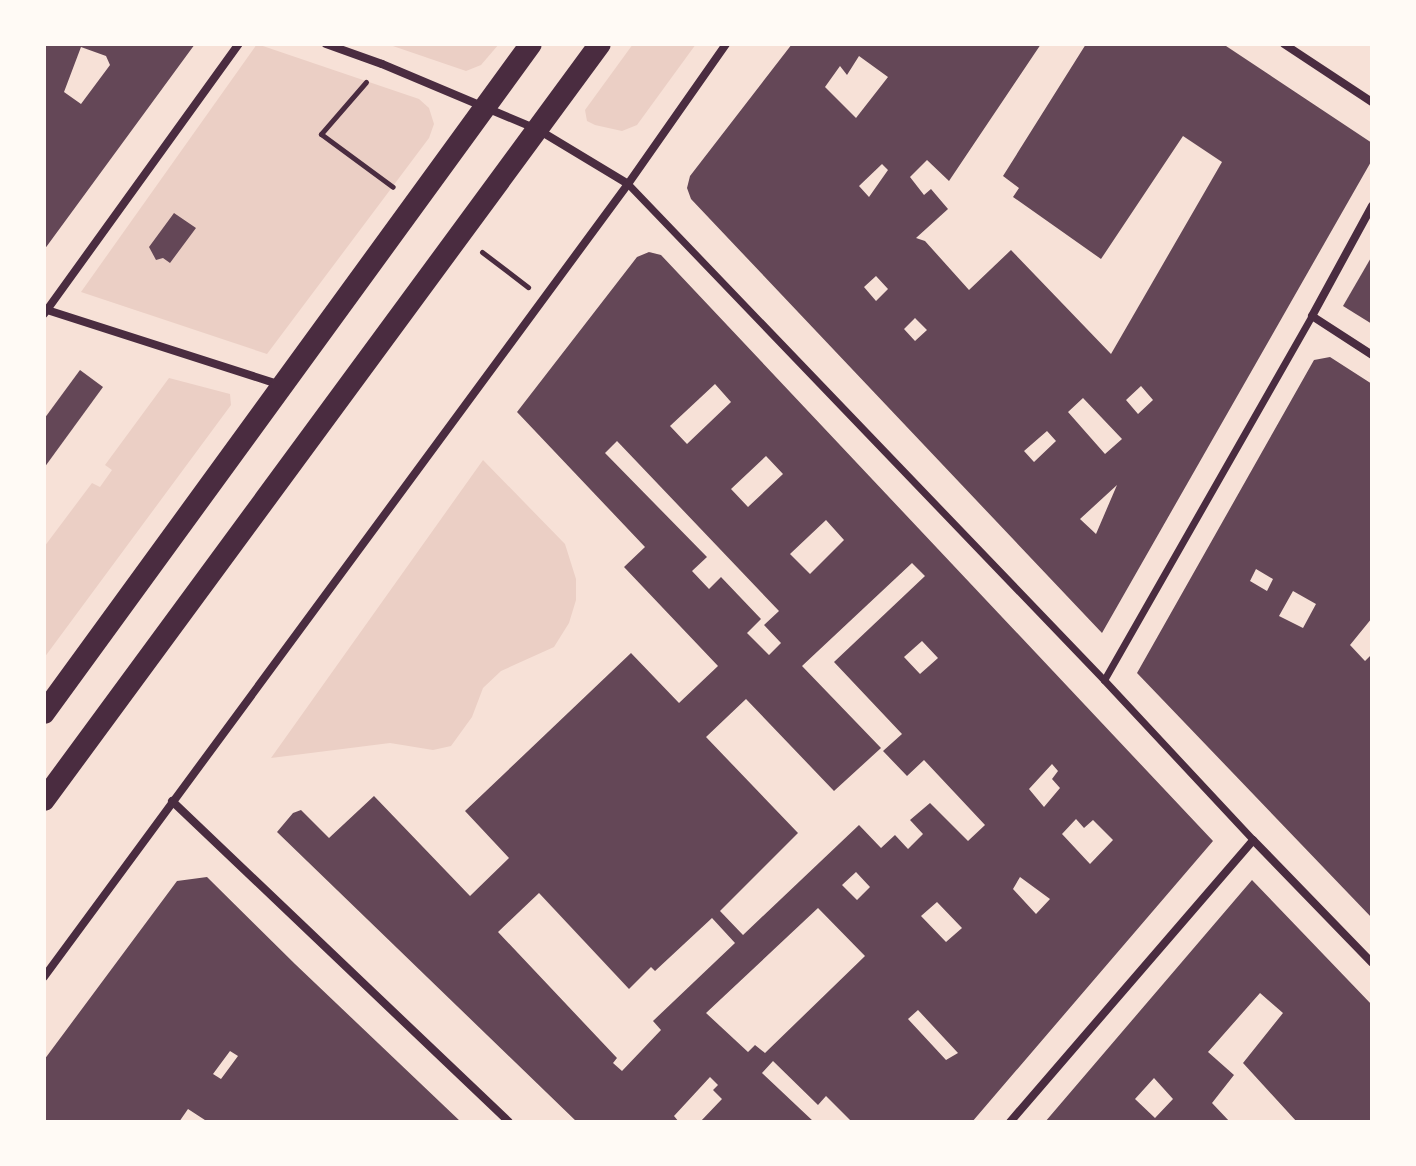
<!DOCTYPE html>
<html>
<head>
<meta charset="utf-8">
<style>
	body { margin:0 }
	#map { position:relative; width:1416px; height:1166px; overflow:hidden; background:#f7e1d7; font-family:"Space Grotesk",sans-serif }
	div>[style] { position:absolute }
	.green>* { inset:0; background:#ebcfc5 }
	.building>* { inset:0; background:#644757 }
	.path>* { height:5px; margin:-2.5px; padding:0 2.5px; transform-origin:2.5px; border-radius:2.5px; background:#4a2c40 }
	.pedestrian>* { height:7px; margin:-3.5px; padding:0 3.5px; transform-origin:3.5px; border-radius:3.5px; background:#4a2c40 }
	.minor>* { height:8px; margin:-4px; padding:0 4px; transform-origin:4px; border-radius:4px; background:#4a2c40 }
	.trunk>* { height:22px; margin:-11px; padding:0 11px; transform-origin:11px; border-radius:11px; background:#4a2c40 }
	span { translate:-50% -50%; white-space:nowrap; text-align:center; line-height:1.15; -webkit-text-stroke:6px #fffaf5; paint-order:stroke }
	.frame { position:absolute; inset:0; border:46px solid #fffaf5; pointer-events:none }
</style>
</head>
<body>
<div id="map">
	<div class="green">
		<div style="clip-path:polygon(257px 44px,419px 99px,429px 108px,434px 124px,429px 138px,267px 354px,81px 292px)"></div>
		<div style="clip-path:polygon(387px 44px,499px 44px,481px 65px,466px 71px)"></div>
		<div style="clip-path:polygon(633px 44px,696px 44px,637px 125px,622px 131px,595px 125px,587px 121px,585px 110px)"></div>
		<div style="clip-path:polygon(169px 378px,230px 394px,231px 405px,44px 658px,44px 547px,92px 483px,100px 487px,112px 470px,105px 465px)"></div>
		<div style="clip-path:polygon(483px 460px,565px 544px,576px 579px,576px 600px,569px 623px,554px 647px,501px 671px,483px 688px,472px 717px,451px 746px,433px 750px,390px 743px,271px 758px)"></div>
	</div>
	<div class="building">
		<div style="clip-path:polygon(evenodd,44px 44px,195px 44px,44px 250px,44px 44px,81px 47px,106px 56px,110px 65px,81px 104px,64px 92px,81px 47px)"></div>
		<div style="clip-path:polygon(evenodd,792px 44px,1041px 44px,949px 181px,927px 160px,910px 177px,924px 195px,931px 189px,948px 209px,916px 238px,925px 241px,969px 290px,1011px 250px,1111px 354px,1222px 162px,1183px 136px,1101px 259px,1013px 197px,1019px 188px,1003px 176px,1086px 44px,1223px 44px,1372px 143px,1372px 160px,1102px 633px,691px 199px,687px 188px,690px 176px,792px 44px,859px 56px,888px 77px,856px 118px,825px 87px,840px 66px,847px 75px,859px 56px,792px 44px,882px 164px,888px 170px,869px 197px,859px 186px,882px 164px,792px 44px,876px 276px,888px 289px,876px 301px,864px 287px,876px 276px,792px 44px,915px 318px,927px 330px,915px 341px,904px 329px,915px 318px,792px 44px,1141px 386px,1153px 400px,1138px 414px,1126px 400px,1141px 386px,792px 44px,1083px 398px,1122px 439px,1105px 454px,1068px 412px,1083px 398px,792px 44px,1047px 431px,1056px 441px,1034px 462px,1024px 451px,1047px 431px,792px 44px,1117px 485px,1096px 534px,1080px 519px,1117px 485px)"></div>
		<div style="clip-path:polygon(174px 213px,196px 228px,170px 263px,163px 258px,156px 260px,149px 247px)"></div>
		<div style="clip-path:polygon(evenodd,649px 252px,661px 255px,1213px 841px,972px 1122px,852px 1122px,826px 1096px,818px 1105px,773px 1061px,762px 1073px,814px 1122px,700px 1122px,722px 1099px,713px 1090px,718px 1085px,710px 1077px,674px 1116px,679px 1122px,577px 1122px,277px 832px,293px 813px,301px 810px,329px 838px,374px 796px,470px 896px,509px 858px,465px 811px,631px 653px,679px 703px,718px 666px,624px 567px,645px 547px,517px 412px,637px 257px,649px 252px,715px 384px,731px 402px,687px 444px,670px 426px,715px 384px,649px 252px,617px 441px,779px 611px,764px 625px,781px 643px,769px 655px,747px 633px,761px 619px,721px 577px,709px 589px,692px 571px,707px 557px,605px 453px,617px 441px,649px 252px,766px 456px,783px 474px,748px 507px,731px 489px,766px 456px,649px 252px,826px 520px,844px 540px,810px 574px,790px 554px,826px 520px,649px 252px,912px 563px,925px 576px,834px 662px,902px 734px,883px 751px,907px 776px,924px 760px,985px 825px,968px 841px,930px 803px,910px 820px,923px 834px,908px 849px,895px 835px,881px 848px,859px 825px,743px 935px,720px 911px,798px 833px,706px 737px,746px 699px,834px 791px,881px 748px,802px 666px,912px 563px,649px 252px,922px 641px,938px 658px,920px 674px,904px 657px,922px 641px,649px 252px,1052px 764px,1058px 771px,1052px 779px,1060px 788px,1044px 807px,1029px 789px,1052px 764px,649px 252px,1076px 819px,1084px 828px,1093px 820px,1113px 840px,1090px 864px,1062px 834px,1076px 819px,649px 252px,856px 872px,870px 887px,857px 900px,842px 885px,856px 872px,649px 252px,1020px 877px,1050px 899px,1036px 914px,1013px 889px,1020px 877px,649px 252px,539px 893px,629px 989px,651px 967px,655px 971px,712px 918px,735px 943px,653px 1021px,661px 1030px,622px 1071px,613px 1063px,617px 1058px,498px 932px,539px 893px,649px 252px,937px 902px,962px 928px,946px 942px,921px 916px,937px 902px,649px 252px,818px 908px,865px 956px,765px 1053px,755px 1045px,748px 1052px,706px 1013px,818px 908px,649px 252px,918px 1010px,958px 1053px,946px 1060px,908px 1019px,918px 1010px)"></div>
		<div style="clip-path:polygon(1372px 256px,1372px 324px,1343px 306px)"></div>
		<div style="clip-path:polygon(evenodd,1330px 357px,1372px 384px,1372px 618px,1350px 645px,1365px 661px,1372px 654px,1372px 918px,1137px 673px,1314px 360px,1330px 357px,1256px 569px,1273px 579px,1267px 591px,1250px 581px,1256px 569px,1330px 357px,1293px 591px,1316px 604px,1303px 628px,1279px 616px,1293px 591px)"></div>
		<div style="clip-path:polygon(80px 370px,103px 387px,44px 468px,44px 419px)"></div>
		<div style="clip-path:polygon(evenodd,207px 877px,295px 964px,461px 1122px,208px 1122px,188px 1109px,179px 1122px,44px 1122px,44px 1060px,177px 881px,207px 877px,230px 1051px,238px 1056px,221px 1079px,213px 1074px,230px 1051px)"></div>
		<div style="clip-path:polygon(evenodd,1252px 880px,1372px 1005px,1372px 1122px,1297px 1122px,1243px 1063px,1283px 1013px,1260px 993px,1208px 1052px,1234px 1075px,1212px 1103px,1230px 1122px,1045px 1122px,1252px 880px,1154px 1078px,1173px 1099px,1155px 1118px,1135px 1099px,1154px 1078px)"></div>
	</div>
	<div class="path">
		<div style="left:366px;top:82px;width:69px;rotate:130.9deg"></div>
		<div style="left:321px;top:134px;width:89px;rotate:36.4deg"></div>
		<div style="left:482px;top:252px;width:58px;rotate:37.3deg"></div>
	</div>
	<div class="pedestrian">
		<div style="left:628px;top:184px;width:687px;rotate:46.18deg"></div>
		<div style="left:1104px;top:680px;width:219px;rotate:47deg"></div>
		<div style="left:1104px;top:680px;width:419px;rotate:-60.3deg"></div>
	</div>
	<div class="minor">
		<div style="left:326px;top:44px;width:59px;rotate:19.7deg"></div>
		<div style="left:382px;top:64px;width:168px;rotate:22.8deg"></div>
		<div style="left:537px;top:129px;width:106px;rotate:31.1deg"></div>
		<div style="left:1284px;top:44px;width:105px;rotate:33.4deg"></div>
		<div style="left:1372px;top:206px;width:125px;rotate:118.6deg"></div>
		<div style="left:1312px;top:316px;width:72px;rotate:33deg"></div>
		<div style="left:44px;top:309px;width:249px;rotate:17.8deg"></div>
		<div style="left:44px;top:314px;width:333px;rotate:-54.2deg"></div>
		<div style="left:172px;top:801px;width:465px;rotate:43.6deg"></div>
		<div style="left:44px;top:977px;width:985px;rotate:-53.63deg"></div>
		<div style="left:628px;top:184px;width:171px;rotate:-55deg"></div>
		<div style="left:1010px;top:1122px;width:372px;rotate:-49.2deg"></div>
		<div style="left:1253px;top:840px;width:171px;rotate:45.9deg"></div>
	</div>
	<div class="trunk">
		<div style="left:44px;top:713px;width:827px;rotate:-53.95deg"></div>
		<div style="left:44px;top:800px;width:938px;rotate:-53.67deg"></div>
	</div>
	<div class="frame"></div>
</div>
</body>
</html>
